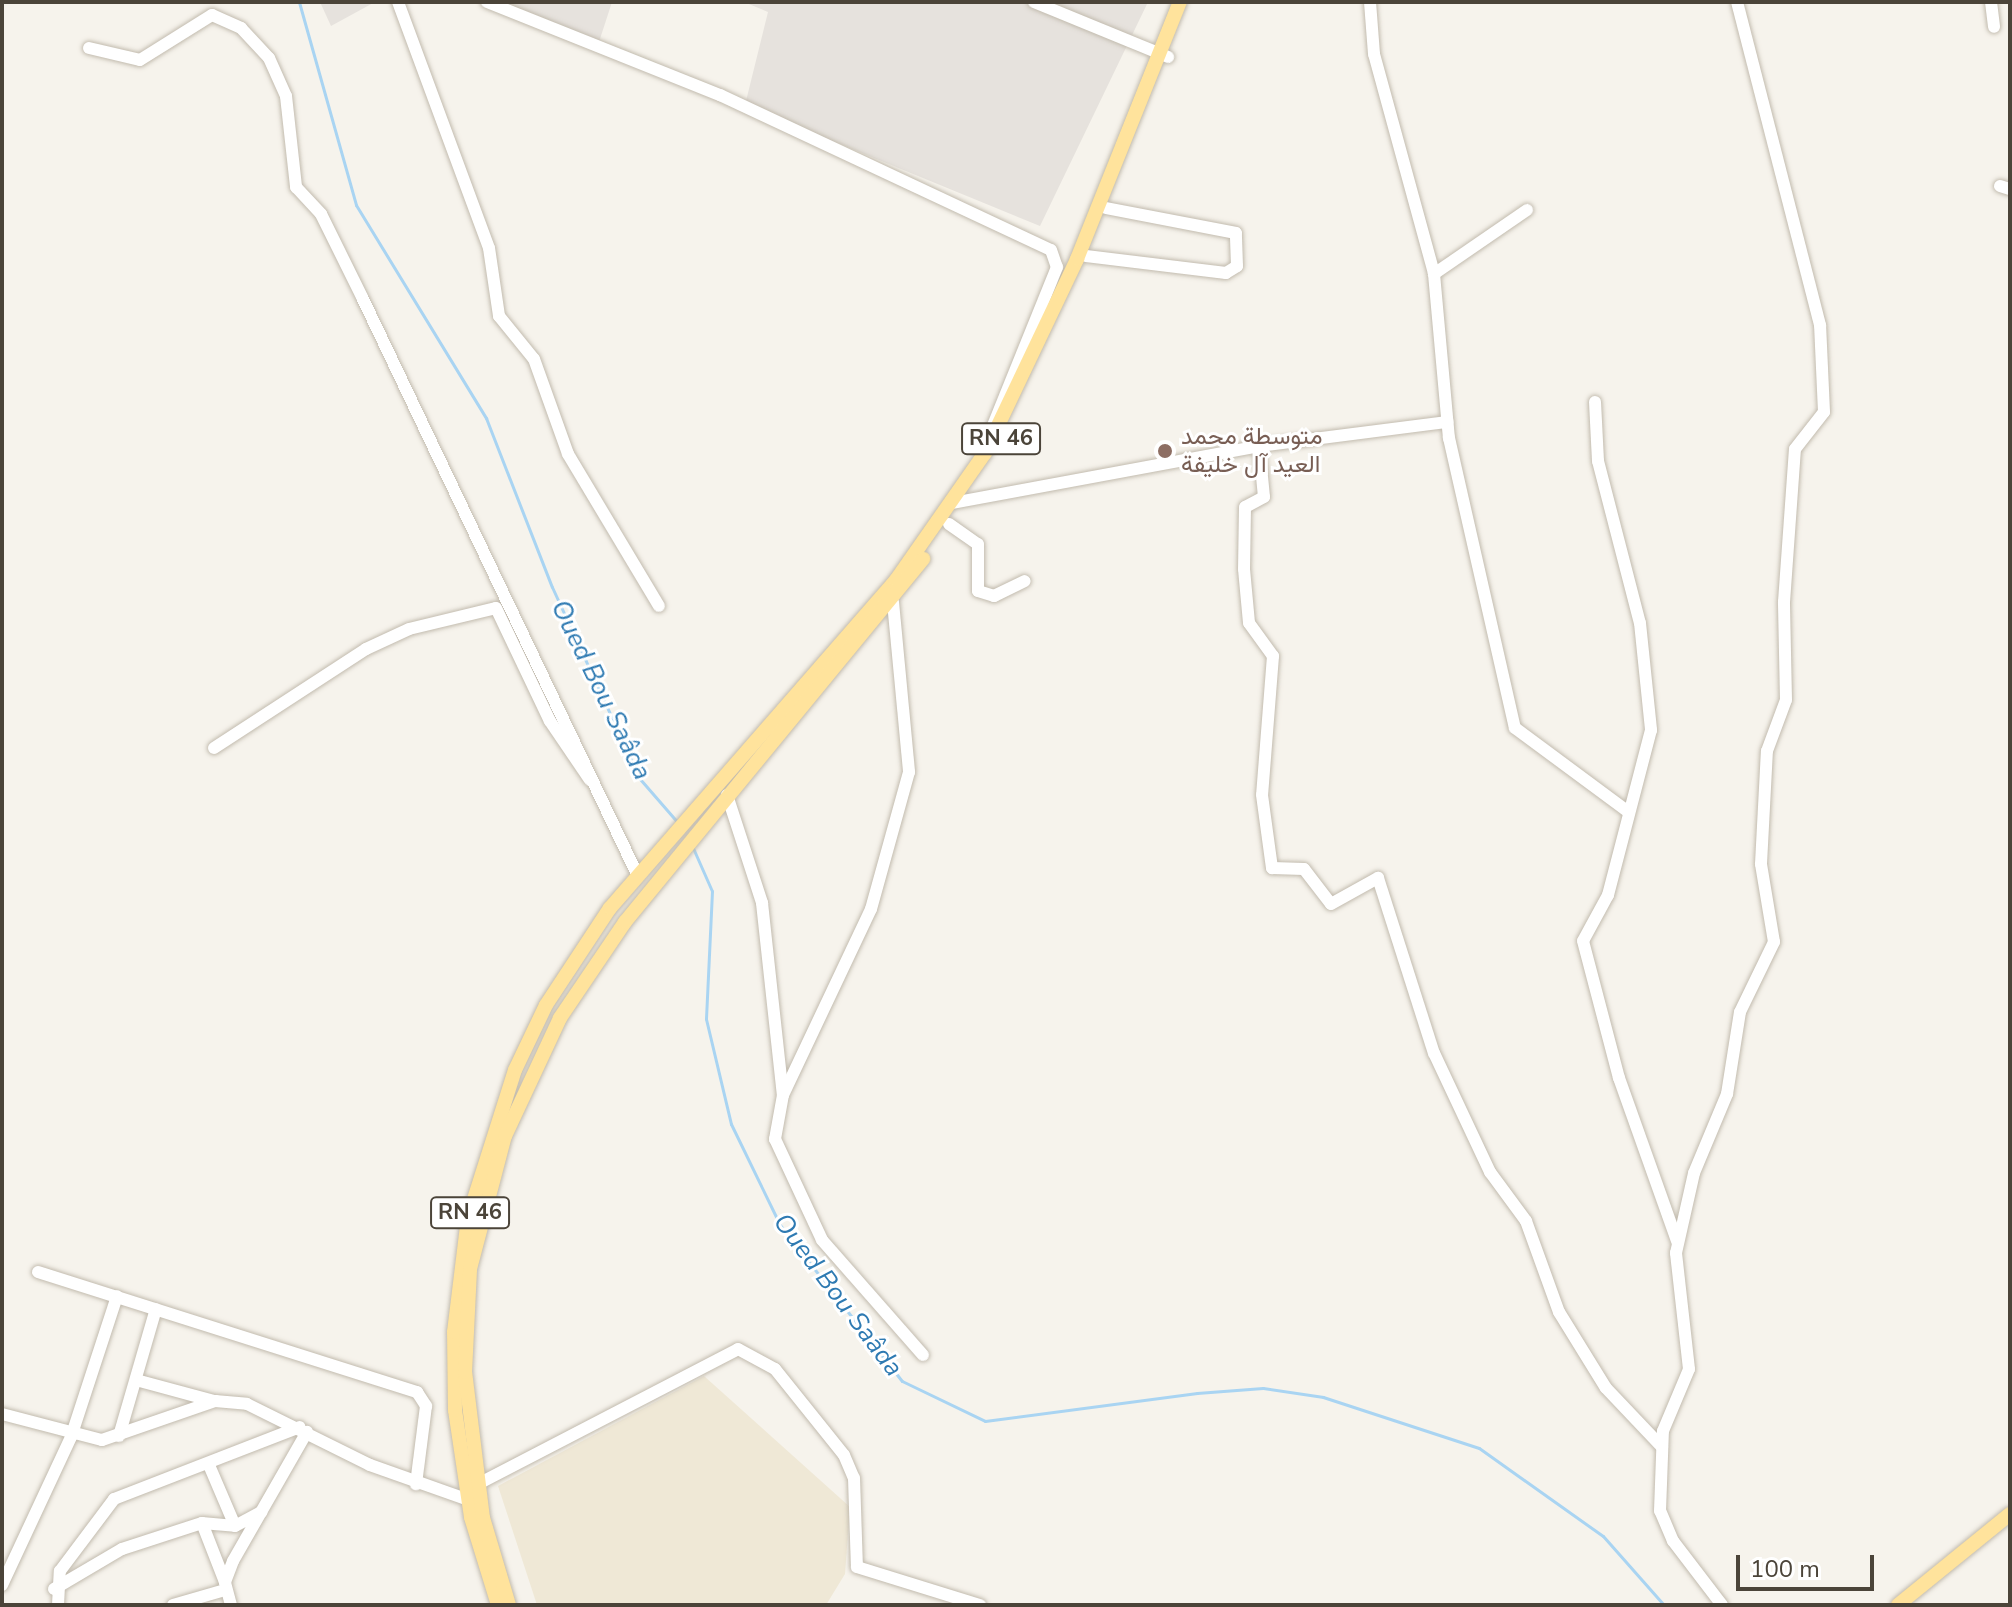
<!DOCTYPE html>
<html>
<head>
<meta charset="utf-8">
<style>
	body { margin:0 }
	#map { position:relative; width:2012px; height:1607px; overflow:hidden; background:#f6f3ec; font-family:"Nunito Sans",Vazirmatn,sans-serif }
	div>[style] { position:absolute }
	.industrial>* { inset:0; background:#e6e2dd }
	.education>* { inset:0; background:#efe8d6 }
	.stream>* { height:3px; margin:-1.5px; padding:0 1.5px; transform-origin:1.5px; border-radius:1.5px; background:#a9d4f2 }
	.roads { filter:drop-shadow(0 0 2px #c2bbae) drop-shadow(0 0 2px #c2bbae) }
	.minor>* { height:12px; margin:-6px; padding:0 6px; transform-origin:6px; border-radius:6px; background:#fff }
	.major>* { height:14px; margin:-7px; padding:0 7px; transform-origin:7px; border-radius:7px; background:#ffe39c }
	.dots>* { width:22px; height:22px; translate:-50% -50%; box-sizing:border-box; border:4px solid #fff; border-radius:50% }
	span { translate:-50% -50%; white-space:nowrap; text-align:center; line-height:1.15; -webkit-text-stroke:6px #fff; paint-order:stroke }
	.shield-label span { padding:2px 6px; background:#fff; border:2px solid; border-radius:6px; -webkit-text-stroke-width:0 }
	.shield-label { font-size:22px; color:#4b4439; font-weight:700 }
	.education-label { font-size:24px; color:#785e54 }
	.left { translate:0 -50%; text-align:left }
	.water-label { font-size:26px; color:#2e7ab2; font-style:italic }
	.frame { position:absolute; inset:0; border:4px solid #4b4439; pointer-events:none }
	.scale { position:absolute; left:1736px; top:1555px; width:138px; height:36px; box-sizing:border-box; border:4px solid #4b4439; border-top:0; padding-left:10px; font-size:24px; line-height:28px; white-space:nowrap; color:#4b4439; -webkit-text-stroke:6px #fff; paint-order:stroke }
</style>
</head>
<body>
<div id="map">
	<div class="industrial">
		<div style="clip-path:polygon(320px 2px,375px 2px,331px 26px)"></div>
		<div style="clip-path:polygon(497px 2px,612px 2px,598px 45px)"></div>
		<div style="clip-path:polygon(744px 2px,1148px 2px,1040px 226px,745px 105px,768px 12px)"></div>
	</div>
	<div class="education">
		<div style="clip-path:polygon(704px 1376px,850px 1507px,845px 1574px,826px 1605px,537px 1605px,498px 1486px)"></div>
	</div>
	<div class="stream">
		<div style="left:299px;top:2px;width:211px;rotate:74.3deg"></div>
		<div style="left:356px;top:205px;width:250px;rotate:58.6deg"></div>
		<div style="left:486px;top:418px;width:181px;rotate:68.7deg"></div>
		<div style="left:552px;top:587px;width:211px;rotate:65.4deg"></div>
		<div style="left:640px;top:779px;width:60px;rotate:49.1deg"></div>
		<div style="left:693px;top:848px;width:47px;rotate:66.2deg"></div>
		<div style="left:712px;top:891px;width:128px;rotate:92.7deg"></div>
		<div style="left:706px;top:1019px;width:108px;rotate:76.6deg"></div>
		<div style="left:731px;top:1124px;width:112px;rotate:64.1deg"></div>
		<div style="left:780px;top:1225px;width:198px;rotate:52deg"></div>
		<div style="left:902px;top:1381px;width:92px;rotate:25.7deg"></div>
		<div style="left:985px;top:1421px;width:214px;rotate:-7.5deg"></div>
		<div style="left:1197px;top:1393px;width:66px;rotate:-4.3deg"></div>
		<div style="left:1263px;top:1388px;width:61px;rotate:8.5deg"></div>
		<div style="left:1323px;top:1397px;width:164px;rotate:18.1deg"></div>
		<div style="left:1479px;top:1448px;width:152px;rotate:35.4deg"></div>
		<div style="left:1603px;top:1536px;width:92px;rotate:48.5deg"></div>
	</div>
	<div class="roads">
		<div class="minor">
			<div style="left:398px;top:2px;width:262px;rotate:69.7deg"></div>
			<div style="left:489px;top:248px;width:69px;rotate:81.6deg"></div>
			<div style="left:499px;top:316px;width:55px;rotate:50.9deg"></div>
			<div style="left:534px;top:359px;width:101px;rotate:70.3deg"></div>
			<div style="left:568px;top:454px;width:177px;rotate:59.1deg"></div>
			<div style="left:487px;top:2px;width:251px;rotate:21.8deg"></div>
			<div style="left:720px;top:95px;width:365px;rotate:25.1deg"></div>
			<div style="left:1051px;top:250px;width:18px;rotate:71deg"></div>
			<div style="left:1057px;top:267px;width:181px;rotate:112deg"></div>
			<div style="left:1034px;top:2px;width:145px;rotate:22.3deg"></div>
			<div style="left:1370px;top:2px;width:52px;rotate:85.6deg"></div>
			<div style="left:1374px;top:54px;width:228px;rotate:74.7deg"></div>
			<div style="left:1991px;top:2px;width:25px;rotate:83deg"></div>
			<div style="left:89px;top:48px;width:52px;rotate:13.2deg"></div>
			<div style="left:140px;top:60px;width:85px;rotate:-32deg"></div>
			<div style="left:212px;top:15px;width:32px;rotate:24deg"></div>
			<div style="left:241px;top:28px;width:41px;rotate:47deg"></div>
			<div style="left:269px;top:58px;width:42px;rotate:65.9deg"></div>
			<div style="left:286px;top:96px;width:92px;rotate:83.7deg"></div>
			<div style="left:296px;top:187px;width:37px;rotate:47deg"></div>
			<div style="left:321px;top:214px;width:93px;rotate:63.7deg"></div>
			<div style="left:362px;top:297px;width:639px;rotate:64.52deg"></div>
			<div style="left:2000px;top:186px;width:10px;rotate:17deg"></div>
			<div style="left:1527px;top:210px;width:113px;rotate:145.5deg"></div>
			<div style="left:1434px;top:274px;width:165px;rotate:84.8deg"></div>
			<div style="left:1449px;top:438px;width:297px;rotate:77.2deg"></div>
			<div style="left:1515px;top:728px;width:139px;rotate:36.5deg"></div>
			<div style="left:1086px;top:256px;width:141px;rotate:6.9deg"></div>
			<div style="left:1226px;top:273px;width:13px;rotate:-32deg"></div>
			<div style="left:1237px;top:266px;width:33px;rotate:-92deg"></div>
			<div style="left:1236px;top:233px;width:132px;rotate:-169.1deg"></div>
			<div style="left:1595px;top:402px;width:59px;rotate:87.1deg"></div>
			<div style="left:1598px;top:461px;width:167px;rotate:75.5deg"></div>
			<div style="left:1640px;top:623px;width:108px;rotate:84.1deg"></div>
			<div style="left:1651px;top:730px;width:171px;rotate:104.6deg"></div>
			<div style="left:1608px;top:895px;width:52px;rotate:118.5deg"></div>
			<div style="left:1583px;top:941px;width:142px;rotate:75.3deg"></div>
			<div style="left:1619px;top:1078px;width:173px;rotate:70.4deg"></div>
			<div style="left:1259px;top:446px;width:51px;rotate:84.4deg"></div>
			<div style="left:1264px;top:497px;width:21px;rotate:152deg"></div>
			<div style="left:1245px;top:507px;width:62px;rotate:90.9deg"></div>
			<div style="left:1244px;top:569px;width:54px;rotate:84.7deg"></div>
			<div style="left:1249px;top:623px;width:41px;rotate:54deg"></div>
			<div style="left:1273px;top:656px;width:139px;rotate:94.5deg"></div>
			<div style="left:1262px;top:795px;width:74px;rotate:82.2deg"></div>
			<div style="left:1272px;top:868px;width:32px;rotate:2deg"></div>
			<div style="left:1304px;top:869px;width:44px;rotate:52.4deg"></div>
			<div style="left:1331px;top:904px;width:54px;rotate:-29deg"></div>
			<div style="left:1378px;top:878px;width:184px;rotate:72.3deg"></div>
			<div style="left:1434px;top:1053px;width:132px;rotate:64.8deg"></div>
			<div style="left:1490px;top:1172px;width:61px;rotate:53.7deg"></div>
			<div style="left:1526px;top:1221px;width:97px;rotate:70.1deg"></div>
			<div style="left:1559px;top:1312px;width:89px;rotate:58.3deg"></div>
			<div style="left:1606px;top:1388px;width:81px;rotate:46.5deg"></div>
			<div style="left:952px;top:503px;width:312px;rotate:-10.5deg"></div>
			<div style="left:1259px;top:446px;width:190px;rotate:-7.3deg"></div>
			<div style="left:949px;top:524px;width:35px;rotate:35deg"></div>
			<div style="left:978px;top:544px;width:47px;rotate:90deg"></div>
			<div style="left:978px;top:591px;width:17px;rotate:17deg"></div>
			<div style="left:994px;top:596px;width:34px;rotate:-26deg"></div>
			<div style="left:893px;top:602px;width:171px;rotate:84.6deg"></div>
			<div style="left:909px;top:772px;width:142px;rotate:105.5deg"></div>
			<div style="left:871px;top:909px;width:206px;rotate:115.3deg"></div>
			<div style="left:783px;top:1095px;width:45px;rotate:100.3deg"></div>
			<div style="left:775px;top:1139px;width:111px;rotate:65deg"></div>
			<div style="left:822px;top:1240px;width:153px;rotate:48.7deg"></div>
			<div style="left:214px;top:748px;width:181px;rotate:-33.1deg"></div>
			<div style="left:366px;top:649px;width:47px;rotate:-24.9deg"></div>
			<div style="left:409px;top:629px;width:89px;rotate:-13.6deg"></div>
			<div style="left:496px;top:608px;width:125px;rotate:64.5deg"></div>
			<div style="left:550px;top:721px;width:71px;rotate:55.9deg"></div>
			<div style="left:727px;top:795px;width:114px;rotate:72deg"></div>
			<div style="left:762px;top:903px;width:193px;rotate:83.8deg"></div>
			<div style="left:38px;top:1272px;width:398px;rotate:17.6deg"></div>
			<div style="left:417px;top:1392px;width:17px;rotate:57deg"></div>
			<div style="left:426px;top:1406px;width:79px;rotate:97.3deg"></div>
			<div style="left:136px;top:1380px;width:81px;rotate:15.1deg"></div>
			<div style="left:2px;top:1414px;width:103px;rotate:14.6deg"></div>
			<div style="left:102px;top:1440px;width:120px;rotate:-19deg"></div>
			<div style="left:215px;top:1401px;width:32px;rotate:5deg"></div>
			<div style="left:247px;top:1404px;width:137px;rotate:26.4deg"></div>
			<div style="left:370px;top:1465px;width:105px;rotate:19.5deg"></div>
			<div style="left:119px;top:1436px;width:132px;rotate:-73.8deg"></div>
			<div style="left:209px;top:1465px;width:66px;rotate:66.9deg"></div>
			<div style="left:478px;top:1484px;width:293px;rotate:-27.4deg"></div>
			<div style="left:738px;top:1349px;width:42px;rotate:28.4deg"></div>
			<div style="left:775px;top:1369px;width:110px;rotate:51.3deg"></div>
			<div style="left:844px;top:1455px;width:25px;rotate:67deg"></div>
			<div style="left:854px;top:1478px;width:89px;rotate:88.1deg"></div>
			<div style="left:857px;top:1567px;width:129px;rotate:17.2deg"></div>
			<div style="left:202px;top:1523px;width:63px;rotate:68.7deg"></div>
			<div style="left:2px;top:1585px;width:163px;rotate:-65deg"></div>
			<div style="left:71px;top:1437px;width:148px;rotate:-71.9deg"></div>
			<div style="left:54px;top:1589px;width:79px;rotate:-30.5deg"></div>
			<div style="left:122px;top:1549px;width:84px;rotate:-18deg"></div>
			<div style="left:202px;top:1523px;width:33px;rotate:5deg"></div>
			<div style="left:235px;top:1526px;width:30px;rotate:-28deg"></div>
			<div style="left:58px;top:1605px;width:34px;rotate:-87deg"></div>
			<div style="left:60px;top:1571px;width:90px;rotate:-53.1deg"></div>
			<div style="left:114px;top:1499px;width:199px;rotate:-21.2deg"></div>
			<div style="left:173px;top:1605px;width:54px;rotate:-16.1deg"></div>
			<div style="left:231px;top:1605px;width:24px;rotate:-105deg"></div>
			<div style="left:225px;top:1582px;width:22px;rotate:-69deg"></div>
			<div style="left:233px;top:1561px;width:149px;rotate:-60.2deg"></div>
			<div style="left:1722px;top:1605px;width:81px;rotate:-127.4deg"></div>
			<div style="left:1673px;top:1541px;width:33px;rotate:-113deg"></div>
			<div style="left:1660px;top:1511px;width:80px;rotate:-87.9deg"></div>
			<div style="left:1663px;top:1431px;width:67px;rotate:-67.2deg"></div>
			<div style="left:1689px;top:1369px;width:117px;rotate:-96.4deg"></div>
			<div style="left:1676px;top:1253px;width:82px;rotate:-77.3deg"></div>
			<div style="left:1694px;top:1173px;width:86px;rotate:-67.3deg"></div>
			<div style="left:1727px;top:1094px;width:83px;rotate:-81deg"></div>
			<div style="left:1740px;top:1012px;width:78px;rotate:-64.1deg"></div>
			<div style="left:1774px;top:942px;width:79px;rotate:-99.5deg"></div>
			<div style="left:1761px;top:864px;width:113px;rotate:-87deg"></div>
			<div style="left:1767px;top:751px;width:54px;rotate:-69.6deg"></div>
			<div style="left:1786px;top:700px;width:98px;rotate:-91.2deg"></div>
			<div style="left:1784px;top:602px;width:153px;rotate:-85.9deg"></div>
			<div style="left:1795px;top:449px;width:47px;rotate:-51.9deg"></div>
			<div style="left:1824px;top:412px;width:87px;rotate:-92.6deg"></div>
			<div style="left:1820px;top:325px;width:333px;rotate:-104.4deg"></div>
		</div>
		<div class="major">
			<div style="left:498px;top:1605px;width:92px;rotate:-107.1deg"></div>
			<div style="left:471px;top:1517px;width:108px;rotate:-98.5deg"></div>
			<div style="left:455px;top:1410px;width:78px;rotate:-90.7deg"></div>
			<div style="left:454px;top:1332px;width:115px;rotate:-83deg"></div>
			<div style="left:468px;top:1218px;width:155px;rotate:-72.4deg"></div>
			<div style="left:515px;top:1070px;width:72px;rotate:-64.5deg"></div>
			<div style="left:546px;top:1005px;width:116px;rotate:-56.6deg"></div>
			<div style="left:610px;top:908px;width:435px;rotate:-48.9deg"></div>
			<div style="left:896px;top:580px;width:155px;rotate:-55deg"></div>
			<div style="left:985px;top:453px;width:215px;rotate:-64.6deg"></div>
			<div style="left:1077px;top:259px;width:277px;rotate:-68.2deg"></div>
			<div style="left:509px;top:1605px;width:91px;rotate:-106.6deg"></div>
			<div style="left:483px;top:1518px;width:147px;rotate:-97deg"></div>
			<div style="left:465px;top:1372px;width:103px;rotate:-87.2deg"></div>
			<div style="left:470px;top:1269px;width:138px;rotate:-75.3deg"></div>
			<div style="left:505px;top:1136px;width:130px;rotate:-65deg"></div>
			<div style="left:560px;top:1018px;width:116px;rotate:-55.9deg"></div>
			<div style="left:625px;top:922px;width:470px;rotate:-50.6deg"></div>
			<div style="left:1898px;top:1605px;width:144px;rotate:-39.1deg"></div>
		</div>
	</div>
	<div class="dots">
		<div style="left:1165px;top:451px;background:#8d6e63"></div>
	</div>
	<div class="shield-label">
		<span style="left:1001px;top:439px">RN 46</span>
		<span style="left:470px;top:1213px">RN 46</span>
	</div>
	<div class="education-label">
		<span class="left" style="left:1181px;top:451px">متوسطة محمد<br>العيد آل خليفة</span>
	</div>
	<div class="water-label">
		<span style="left:601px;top:690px;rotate:64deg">Oued Bou Saâda</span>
		<span style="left:838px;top:1295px;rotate:53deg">Oued Bou Saâda</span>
	</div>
	<div class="frame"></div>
	<div class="scale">100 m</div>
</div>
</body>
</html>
